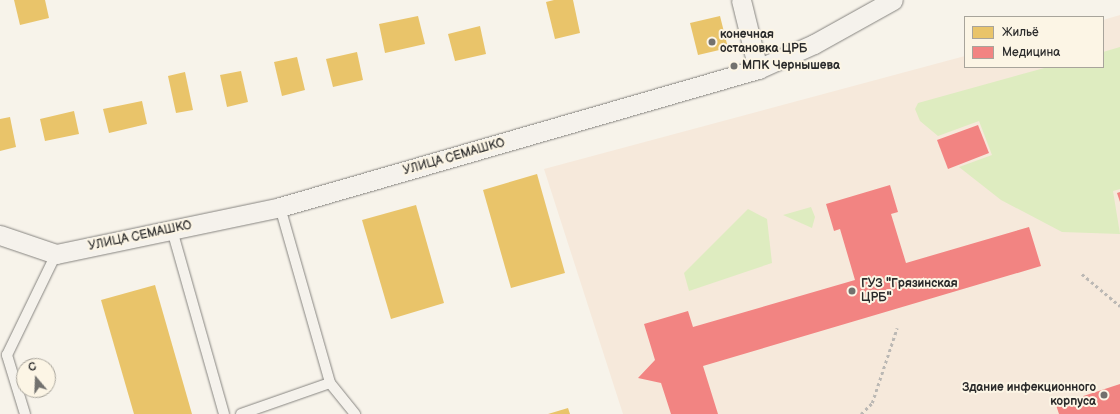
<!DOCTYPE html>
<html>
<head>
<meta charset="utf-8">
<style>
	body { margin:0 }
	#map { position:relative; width:1120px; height:414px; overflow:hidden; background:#f7f3ea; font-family:"Balsamiq Sans",sans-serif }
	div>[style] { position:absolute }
	.built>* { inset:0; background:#f6e9db }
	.green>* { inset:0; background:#deecc0 }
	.homes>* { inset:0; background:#e9c46a }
	.health>* { inset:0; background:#f28482 }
	.path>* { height:2.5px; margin-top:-1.25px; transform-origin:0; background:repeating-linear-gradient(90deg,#bbb8b4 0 3px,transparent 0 6px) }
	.roads { filter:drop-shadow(0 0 1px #878581) drop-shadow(0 0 1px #878581) }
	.service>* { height:10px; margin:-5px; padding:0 5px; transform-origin:5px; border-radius:5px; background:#f5f2ec }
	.minor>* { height:19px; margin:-9.5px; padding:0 9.5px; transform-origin:9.5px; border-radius:9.5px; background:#f5f2ec }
	.dots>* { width:11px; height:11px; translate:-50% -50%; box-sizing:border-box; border:2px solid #fcf5e5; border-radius:50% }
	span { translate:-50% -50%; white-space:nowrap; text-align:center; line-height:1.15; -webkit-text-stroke:4px #fcf5e5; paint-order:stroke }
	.poi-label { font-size:12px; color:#2b2b2b; font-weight:700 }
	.left { translate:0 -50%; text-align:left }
	.right { translate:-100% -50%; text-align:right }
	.street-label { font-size:12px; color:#2b2b2b }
	.legend { position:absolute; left:964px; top:16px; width:140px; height:52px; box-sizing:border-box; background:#fcf5e5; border:1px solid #a8a49b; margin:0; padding:5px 7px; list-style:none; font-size:12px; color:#2b2b2b }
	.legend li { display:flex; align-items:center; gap:8px; height:20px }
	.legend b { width:20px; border:1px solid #a8a49b }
	.north { position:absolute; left:16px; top:358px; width:40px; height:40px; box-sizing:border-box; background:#fcf5e5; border:1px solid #a8a49b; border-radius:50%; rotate:341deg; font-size:11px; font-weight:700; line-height:16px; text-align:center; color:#2b2b2b }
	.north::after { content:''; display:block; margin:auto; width:14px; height:18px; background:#72716e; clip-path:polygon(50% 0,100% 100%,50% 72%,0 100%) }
</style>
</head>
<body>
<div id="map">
	<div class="built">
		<div style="clip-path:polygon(1120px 15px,1120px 414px,623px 414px,544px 169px,965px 56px,965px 67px,1103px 67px,1103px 20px)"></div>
	</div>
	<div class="green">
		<div style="clip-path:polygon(1120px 47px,1120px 189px,1113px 191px,1120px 234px,1062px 232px,1001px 200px,959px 167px,992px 155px,979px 121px,938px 136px,920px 121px,915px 109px,918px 103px,1048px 67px,1103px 67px,1103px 52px)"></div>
		<div style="clip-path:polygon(811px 207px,815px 217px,812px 228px,783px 215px)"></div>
		<div style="clip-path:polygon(748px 209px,767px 219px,772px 263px,689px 291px,684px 273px)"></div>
	</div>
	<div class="homes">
		<div style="clip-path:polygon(14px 0,45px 0,49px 18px,20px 25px)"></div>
		<div style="clip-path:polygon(554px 0,573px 0,580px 33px,555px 39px,546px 2px)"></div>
		<div style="clip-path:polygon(418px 16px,425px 44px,385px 53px,379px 24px)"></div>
		<div style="clip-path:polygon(720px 16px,728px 48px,698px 55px,690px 23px)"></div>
		<div style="clip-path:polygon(480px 26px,486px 54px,455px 61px,448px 34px)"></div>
		<div style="clip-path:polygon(357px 52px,363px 80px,333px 87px,326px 59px)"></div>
		<div style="clip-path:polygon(297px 57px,305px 90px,282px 96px,274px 62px)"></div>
		<div style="clip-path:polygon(241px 71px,248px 102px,227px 107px,220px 75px)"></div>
		<div style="clip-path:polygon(185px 72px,193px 110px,176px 113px,168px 76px)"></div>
		<div style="clip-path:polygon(142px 101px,147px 124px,109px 133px,103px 109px)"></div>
		<div style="clip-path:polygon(74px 111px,79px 134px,45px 141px,40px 119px)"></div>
		<div style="clip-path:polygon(10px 117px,16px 147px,0 151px,0 119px)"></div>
		<div style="clip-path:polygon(537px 174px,565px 273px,511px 288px,483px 190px)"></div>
		<div style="clip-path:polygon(416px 205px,444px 303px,391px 319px,362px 220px)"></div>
		<div style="clip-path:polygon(155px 285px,192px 414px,134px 414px,101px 300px)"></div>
		<div style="clip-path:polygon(568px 408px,570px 414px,548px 414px)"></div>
	</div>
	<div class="health">
		<div style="clip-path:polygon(978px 125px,989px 153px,948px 169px,937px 140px)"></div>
		<div style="clip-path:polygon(890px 185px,898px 212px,891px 214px,906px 263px,1029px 227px,1041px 266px,703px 366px,718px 414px,671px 414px,661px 383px,638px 378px,655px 360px,644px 324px,688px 311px,693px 327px,855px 280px,840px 229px,834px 231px,826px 204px)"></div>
		<div style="clip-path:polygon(1120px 192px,1120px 202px,1117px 193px)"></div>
		<div style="clip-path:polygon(1120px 384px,1120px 414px,1059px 414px,1056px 405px)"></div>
	</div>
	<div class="path">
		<div style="left:1082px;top:274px;width:50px;rotate:40.1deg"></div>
		<div style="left:861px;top:414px;width:16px;rotate:-45deg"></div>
		<div style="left:872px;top:403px;width:79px;rotate:-71.6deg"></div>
	</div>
	<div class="roads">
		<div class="service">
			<div style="left:280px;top:207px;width:183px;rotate:74.1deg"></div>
			<div style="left:330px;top:383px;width:40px;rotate:51deg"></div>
			<div style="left:172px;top:230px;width:191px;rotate:74.2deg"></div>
			<div style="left:25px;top:414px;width:62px;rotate:-107deg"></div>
			<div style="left:7px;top:355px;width:112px;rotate:-64.1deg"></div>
			<div style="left:241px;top:414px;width:94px;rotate:-19.2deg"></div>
		</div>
		<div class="minor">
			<div style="left:741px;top:0;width:71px;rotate:76.2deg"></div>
			<div style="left:0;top:235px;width:59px;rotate:18.7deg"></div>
			<div style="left:56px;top:254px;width:229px;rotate:-11.8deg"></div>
			<div style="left:280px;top:207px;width:498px;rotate:-16.1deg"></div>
			<div style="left:758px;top:69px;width:61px;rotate:-24.1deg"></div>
			<div style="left:814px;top:44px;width:90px;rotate:-29.1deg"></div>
		</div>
	</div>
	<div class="dots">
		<div style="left:712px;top:42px;background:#72716e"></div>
		<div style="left:734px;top:66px;background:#72716e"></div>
		<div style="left:852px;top:291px;background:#72716e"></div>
		<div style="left:1104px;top:395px;background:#72716e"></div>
	</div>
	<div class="poi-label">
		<span class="left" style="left:720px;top:42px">конечная<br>остановка ЦРБ</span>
		<span class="left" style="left:742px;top:66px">МПК Чернышева</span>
		<span class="left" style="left:861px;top:291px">ГУЗ "Грязинская<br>ЦРБ"</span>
		<span class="right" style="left:1096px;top:395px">Здание инфекционного<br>корпуса</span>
	</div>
	<div class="street-label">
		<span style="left:454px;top:157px;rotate:-16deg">УЛИЦА СЕМАШКО</span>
		<span style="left:140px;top:236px;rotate:-12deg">УЛИЦА СЕМАШКО</span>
	</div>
	<ul class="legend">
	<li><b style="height:11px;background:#e9c46a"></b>Жильё</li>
	<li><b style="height:11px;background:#f28482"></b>Медицина</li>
	</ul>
	<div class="north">С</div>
</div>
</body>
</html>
